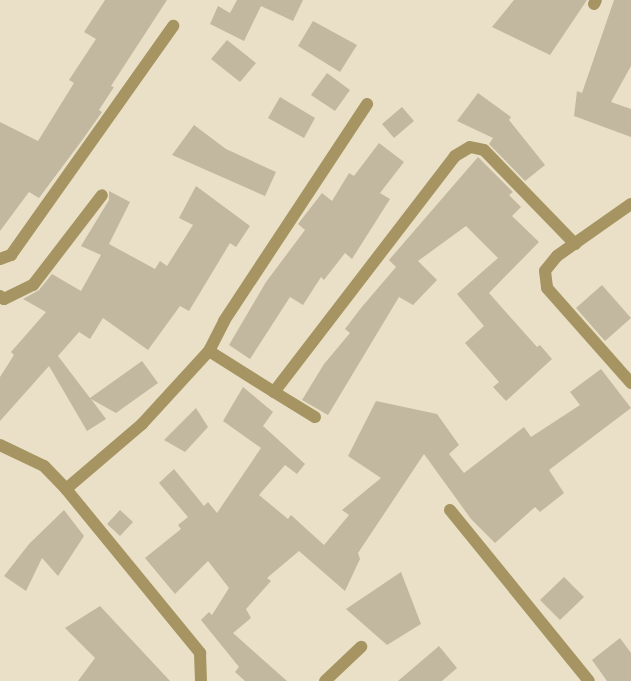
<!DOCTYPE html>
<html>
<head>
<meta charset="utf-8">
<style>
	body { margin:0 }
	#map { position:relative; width:631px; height:681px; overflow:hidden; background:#e9e0c7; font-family:Commissioner,sans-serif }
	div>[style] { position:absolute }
	.building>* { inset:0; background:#c1b89f }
	.minor>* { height:12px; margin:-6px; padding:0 6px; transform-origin:6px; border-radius:6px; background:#a69562 }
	span { translate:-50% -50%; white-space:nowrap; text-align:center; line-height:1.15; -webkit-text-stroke:4.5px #f6eed4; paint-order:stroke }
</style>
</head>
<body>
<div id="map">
	<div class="building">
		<div style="clip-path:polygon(105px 0,167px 0,111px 86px,114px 87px,99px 110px,102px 112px,83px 139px,39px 198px,29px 192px,0 231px,0 122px,38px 141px,74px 83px,69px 80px,96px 39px,84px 32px)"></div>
		<div style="clip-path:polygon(237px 0,303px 0,293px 21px,261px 6px,244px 41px,210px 24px,218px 6px,230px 13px)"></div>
		<div style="clip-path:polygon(514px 0,587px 0,550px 55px,492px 27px)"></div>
		<div style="clip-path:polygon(614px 0,631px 0,631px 66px,611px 102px,631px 109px,631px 137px,574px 116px,577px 91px,582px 93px)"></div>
		<div style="clip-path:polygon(313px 21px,357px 45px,340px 72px,298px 46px)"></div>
		<div style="clip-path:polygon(227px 40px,256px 63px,240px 82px,211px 59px)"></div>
		<div style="clip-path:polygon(327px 73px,350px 90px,335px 111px,311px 95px)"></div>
		<div style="clip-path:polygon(478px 93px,511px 117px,509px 120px,545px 165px,525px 181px,489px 144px,493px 138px,457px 121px)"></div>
		<div style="clip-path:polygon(280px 97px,315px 118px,304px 138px,268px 118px)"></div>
		<div style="clip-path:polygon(402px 107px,414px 121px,394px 138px,382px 124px)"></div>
		<div style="clip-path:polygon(194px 125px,226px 149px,276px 172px,265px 196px,172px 155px)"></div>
		<div style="clip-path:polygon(379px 143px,404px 162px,380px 193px,390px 199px,352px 259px,345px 253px,324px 280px,321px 277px,303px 305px,290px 297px,250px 359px,229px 345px,266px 282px,305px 230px,298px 224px,322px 193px,332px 201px,349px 173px,354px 176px)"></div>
		<div style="clip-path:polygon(478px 157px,513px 192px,509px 195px,521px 207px,512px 216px,539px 242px,489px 293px,537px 347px,540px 345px,552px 359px,506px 401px,493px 387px,499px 382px,465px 343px,484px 326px,457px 294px,498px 258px,466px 226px,418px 261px,437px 280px,413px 305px,399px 297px,328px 415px,302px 400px,324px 364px,350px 333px,345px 329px,361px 308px,396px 267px,389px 260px)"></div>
		<div style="clip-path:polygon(196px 186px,250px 226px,236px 247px,230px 243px,189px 311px,180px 306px,148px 350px,103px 318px,90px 339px,79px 332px,58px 356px,90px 398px,142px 361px,158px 383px,116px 413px,91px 399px,106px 419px,87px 431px,49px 366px,0 421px,0 377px,14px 355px,11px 352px,46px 312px,23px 299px,39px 290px,52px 274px,81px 291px,101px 255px,81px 246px,109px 200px,109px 191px,130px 202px,109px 244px,155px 269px,160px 261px,167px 266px,193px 225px,179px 218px)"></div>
		<div style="clip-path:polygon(602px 285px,631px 318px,605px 341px,576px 308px)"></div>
		<div style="clip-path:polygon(601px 369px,631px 408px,549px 470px,564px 493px,540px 512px,535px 507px,495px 543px,471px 519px,424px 454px,358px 553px,360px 559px,345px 591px,299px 551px,267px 578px,271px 581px,246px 609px,251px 618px,233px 633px,287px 681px,245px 681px,235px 672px,239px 667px,201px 620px,209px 612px,212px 615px,229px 588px,208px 561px,175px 594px,145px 558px,181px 529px,178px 525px,188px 517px,159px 483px,174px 469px,204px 506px,208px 502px,217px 513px,261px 448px,223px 421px,243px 387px,273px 412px,263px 426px,305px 464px,297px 474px,285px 465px,259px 495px,288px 519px,291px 515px,324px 545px,349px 515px,342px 510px,381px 478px,348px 456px,376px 401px,437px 414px,459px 445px,449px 454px,464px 473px,524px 427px,531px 437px,580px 405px,570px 392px)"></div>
		<div style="clip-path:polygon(196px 408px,208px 427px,185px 452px,164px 440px)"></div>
		<div style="clip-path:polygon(64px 510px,84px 536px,58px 576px,42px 558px,26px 591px,4px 576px,29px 544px)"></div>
		<div style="clip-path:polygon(120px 510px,133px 522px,120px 536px,107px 524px)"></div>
		<div style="clip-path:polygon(401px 572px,421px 624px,387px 645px,346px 609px)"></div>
		<div style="clip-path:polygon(564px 577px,584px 597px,560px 620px,540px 600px)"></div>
		<div style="clip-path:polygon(100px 606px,170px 681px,78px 681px,95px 658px,65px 628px)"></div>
		<div style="clip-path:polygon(620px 638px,631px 653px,631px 681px,607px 681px,592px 660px)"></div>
		<div style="clip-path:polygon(439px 646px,457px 668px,442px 681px,398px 681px)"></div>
	</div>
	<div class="minor">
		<div style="left:594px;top:4px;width:4px;rotate:-63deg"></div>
		<div style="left:631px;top:204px;width:90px;rotate:144.9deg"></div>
		<div style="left:557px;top:256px;width:19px;rotate:129deg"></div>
		<div style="left:545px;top:271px;width:17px;rotate:83deg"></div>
		<div style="left:547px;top:288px;width:127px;rotate:48.5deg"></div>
		<div style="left:0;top:259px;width:12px;rotate:-20deg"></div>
		<div style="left:11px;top:255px;width:281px;rotate:-54.7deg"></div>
		<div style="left:0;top:296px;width:5px;rotate:37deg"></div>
		<div style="left:4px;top:299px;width:32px;rotate:-26deg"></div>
		<div style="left:33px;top:285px;width:113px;rotate:-52.5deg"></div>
		<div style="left:209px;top:351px;width:77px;rotate:32.2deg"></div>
		<div style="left:274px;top:392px;width:297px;rotate:-52.5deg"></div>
		<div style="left:455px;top:156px;width:17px;rotate:-31deg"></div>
		<div style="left:470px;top:147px;width:14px;rotate:12deg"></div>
		<div style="left:484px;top:150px;width:131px;rotate:45.9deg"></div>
		<div style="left:274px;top:392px;width:48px;rotate:31.4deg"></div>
		<div style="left:0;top:445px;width:49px;rotate:25.5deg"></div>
		<div style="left:44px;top:466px;width:32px;rotate:46deg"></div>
		<div style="left:66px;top:489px;width:212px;rotate:50.7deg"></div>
		<div style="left:200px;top:653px;width:28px;rotate:88deg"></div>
		<div style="left:66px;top:489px;width:100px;rotate:-40.5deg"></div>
		<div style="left:142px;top:424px;width:99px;rotate:-47.5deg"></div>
		<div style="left:209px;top:351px;width:34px;rotate:-63deg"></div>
		<div style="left:224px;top:321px;width:260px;rotate:-56.6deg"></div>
		<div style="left:450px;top:510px;width:220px;rotate:50.9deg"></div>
		<div style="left:325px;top:681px;width:50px;rotate:-43.4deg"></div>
	</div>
</div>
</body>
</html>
